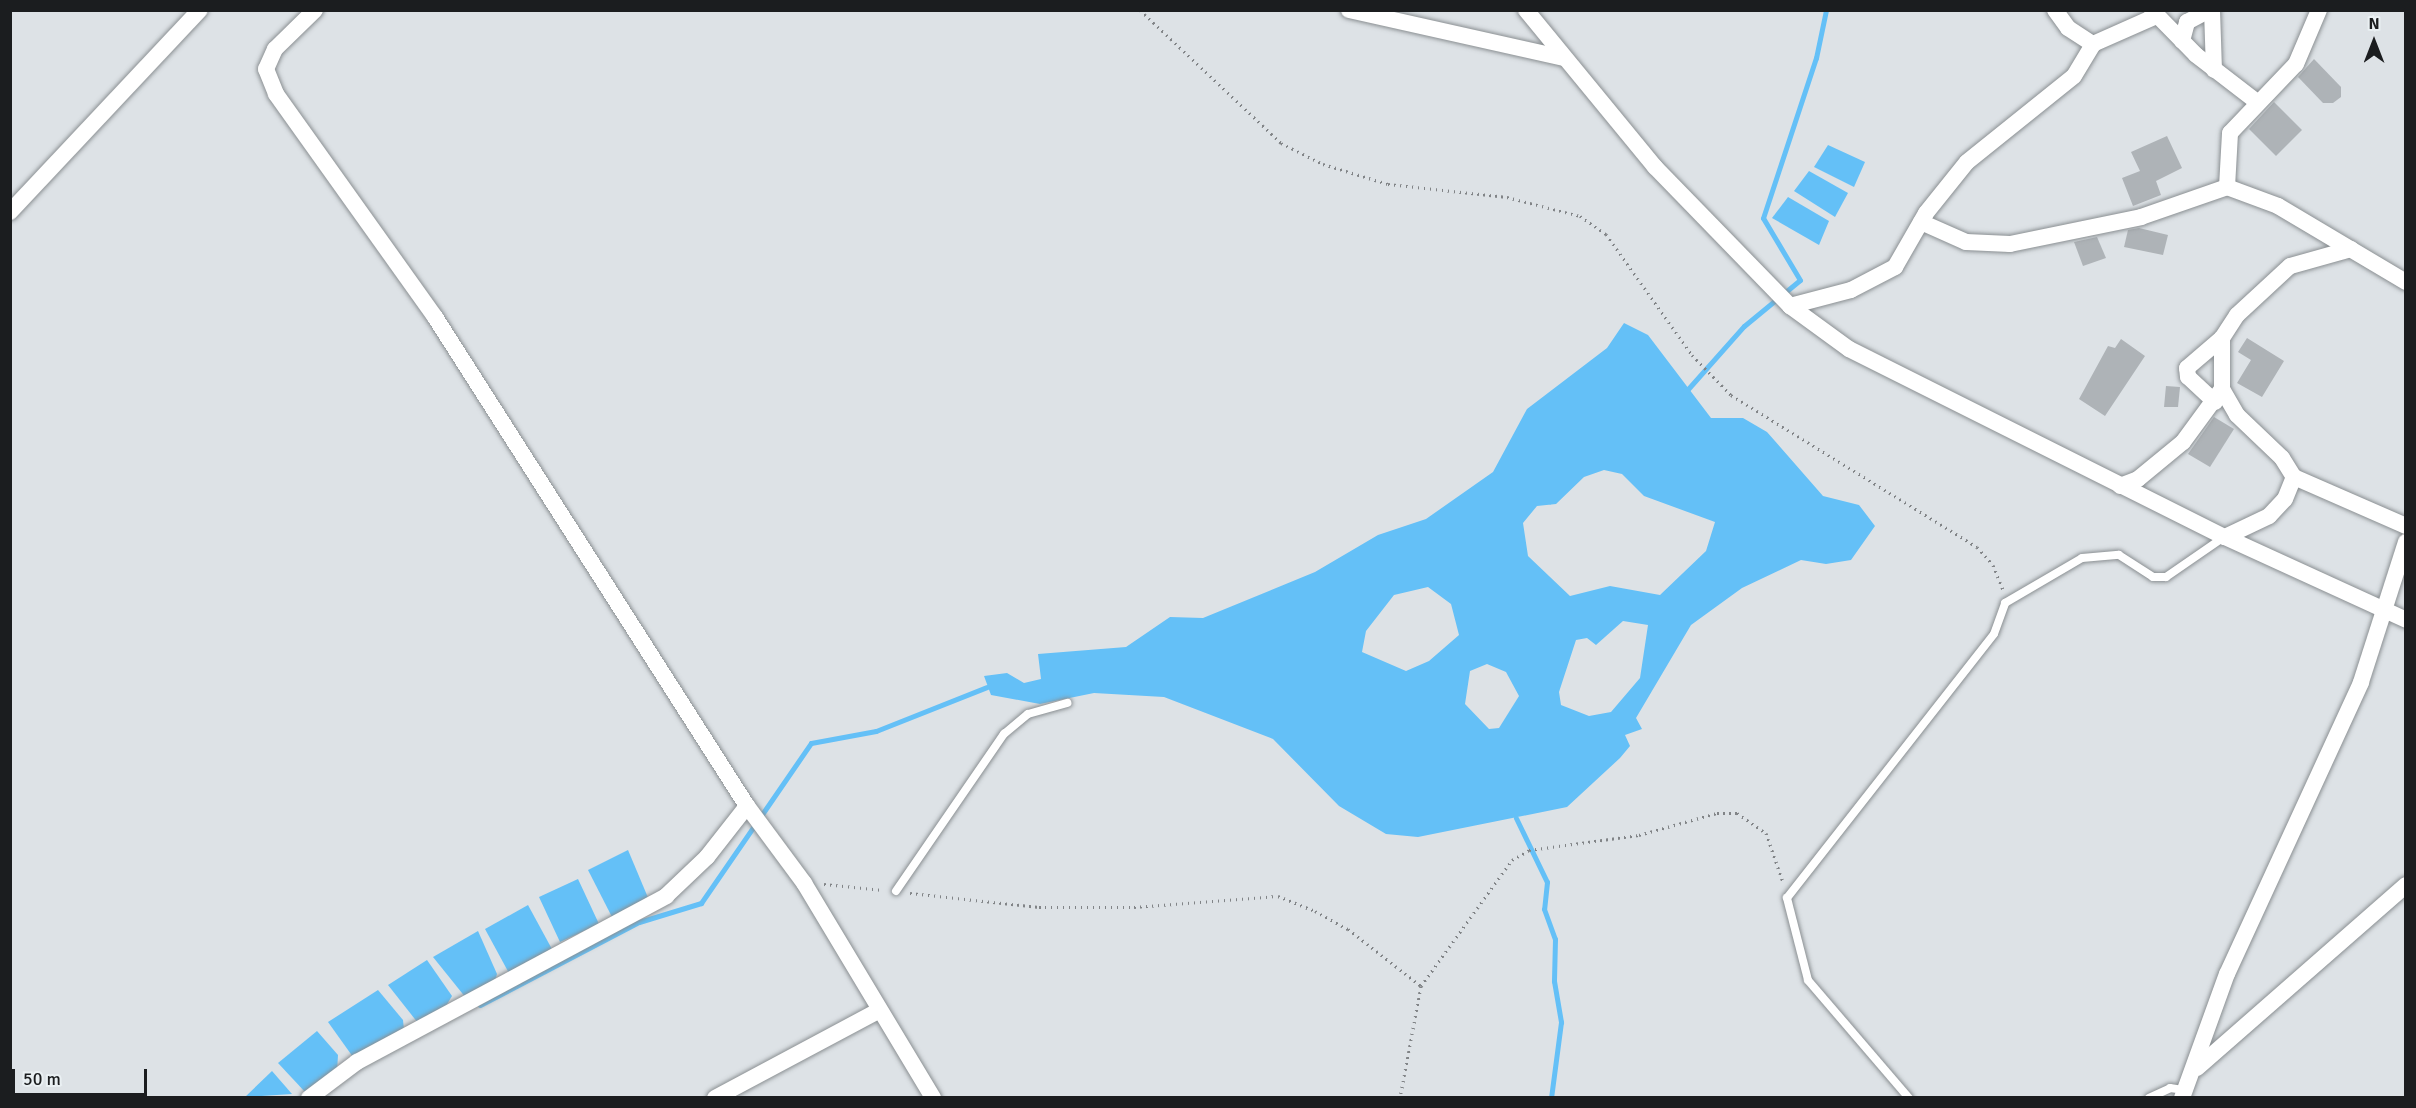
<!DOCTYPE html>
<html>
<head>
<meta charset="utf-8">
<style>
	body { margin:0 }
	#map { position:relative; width:2416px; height:1108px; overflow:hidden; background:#dde2e6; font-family:Signika,sans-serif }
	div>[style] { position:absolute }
	.water>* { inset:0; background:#64c0f7 }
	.stream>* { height:5px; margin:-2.5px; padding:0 2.5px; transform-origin:2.5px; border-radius:2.5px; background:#64c0f7 }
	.building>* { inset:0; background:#aeb3b7 }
	.path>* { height:3px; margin-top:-1.5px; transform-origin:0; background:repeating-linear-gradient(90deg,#818487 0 1.5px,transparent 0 6px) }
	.roads { filter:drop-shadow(0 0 2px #8a8f92) drop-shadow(0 0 2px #8a8f92) }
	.service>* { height:8px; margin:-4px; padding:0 4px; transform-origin:4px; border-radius:4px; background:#fff }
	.minor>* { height:16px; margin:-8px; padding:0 8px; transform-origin:8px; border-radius:8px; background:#fff }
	span { translate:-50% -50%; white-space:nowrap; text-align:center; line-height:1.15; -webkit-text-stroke:4.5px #eaf0f3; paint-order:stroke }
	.frame { position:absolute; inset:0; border:12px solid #1b1d1f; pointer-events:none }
	.north { position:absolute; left:2344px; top:12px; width:60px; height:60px; -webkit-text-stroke:4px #eaf0f3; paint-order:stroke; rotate:0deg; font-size:16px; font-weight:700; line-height:24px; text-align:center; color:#1b1d1f }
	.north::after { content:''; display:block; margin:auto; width:21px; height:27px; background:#1b1d1f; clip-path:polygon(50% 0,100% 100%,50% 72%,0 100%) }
	.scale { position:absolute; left:12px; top:1069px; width:135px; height:27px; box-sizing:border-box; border:3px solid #1b1d1f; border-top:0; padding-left:8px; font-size:18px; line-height:21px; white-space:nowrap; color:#1b1d1f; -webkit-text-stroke:4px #eaf0f3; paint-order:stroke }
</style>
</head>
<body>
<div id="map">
	<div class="water">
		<div style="clip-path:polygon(1828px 145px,1865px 162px,1854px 187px,1814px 167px)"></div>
		<div style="clip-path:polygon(1809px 171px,1848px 193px,1835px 217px,1794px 191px)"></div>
		<div style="clip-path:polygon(1788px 197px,1829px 221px,1819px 245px,1772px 218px)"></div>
		<div style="clip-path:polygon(evenodd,1624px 323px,1648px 335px,1711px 418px,1743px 418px,1767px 432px,1823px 496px,1859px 505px,1875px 526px,1851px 560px,1826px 564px,1801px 560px,1742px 588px,1691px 625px,1636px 718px,1642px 729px,1625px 735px,1630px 746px,1620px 758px,1567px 807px,1418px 837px,1386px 834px,1339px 806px,1273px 739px,1164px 697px,1094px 693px,1040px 704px,991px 695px,984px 676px,1007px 673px,1024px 683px,1041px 679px,1038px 654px,1126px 647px,1170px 617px,1203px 618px,1315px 572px,1378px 535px,1426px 519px,1493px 472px,1527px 409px,1607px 348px,1624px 323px,1604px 470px,1622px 474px,1644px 496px,1715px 522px,1706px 551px,1660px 595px,1610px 586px,1570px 596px,1528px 556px,1523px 523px,1537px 506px,1556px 504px,1584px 477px,1604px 470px,1624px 323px,1428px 587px,1451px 604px,1459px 635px,1429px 661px,1406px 671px,1362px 652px,1366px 631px,1394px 595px,1428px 587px,1624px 323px,1623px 621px,1648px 625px,1640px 678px,1611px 712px,1589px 716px,1561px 705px,1559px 692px,1576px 640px,1587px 638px,1596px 645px,1623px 621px,1624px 323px,1487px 664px,1506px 672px,1519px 696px,1499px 728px,1489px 729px,1465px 704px,1470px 671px,1487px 664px)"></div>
		<div style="clip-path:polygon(628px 850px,649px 900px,613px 919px,588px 870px)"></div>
		<div style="clip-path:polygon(578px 879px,599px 924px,560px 942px,539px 897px)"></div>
		<div style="clip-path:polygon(528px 905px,553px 951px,510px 975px,485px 929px)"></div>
		<div style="clip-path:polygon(478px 931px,497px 974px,494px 984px,466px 998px,433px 957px)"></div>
		<div style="clip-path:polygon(427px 960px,452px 996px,446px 1006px,418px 1023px,388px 985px)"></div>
		<div style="clip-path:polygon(378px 990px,403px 1020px,404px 1030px,353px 1057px,328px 1022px)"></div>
		<div style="clip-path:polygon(317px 1031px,338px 1055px,337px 1072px,306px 1093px,278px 1063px)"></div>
		<div style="clip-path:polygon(272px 1071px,292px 1094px,245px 1097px)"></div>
	</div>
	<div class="stream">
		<div style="left:1688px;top:389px;width:84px;rotate:-48.4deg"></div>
		<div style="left:1744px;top:326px;width:72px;rotate:-39.4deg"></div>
		<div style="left:1800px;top:280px;width:72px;rotate:-120.8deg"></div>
		<div style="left:1763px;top:218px;width:169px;rotate:-71.7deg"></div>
		<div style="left:1816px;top:58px;width:49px;rotate:-78.2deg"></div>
		<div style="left:1516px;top:818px;width:71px;rotate:64.2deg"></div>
		<div style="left:1547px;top:882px;width:27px;rotate:96deg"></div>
		<div style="left:1544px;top:909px;width:32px;rotate:70deg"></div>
		<div style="left:1555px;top:939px;width:42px;rotate:91.4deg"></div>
		<div style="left:1554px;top:981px;width:42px;rotate:80.3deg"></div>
		<div style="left:1561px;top:1022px;width:77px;rotate:97.5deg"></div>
		<div style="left:480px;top:1005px;width:179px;rotate:-27.6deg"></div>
		<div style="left:639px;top:922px;width:65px;rotate:-17deg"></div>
		<div style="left:701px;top:903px;width:194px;rotate:-55.5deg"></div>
		<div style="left:811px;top:743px;width:66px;rotate:-10.5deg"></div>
		<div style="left:876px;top:731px;width:119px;rotate:-21.6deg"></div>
	</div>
	<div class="building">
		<div style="clip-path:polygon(2314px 59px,2341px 87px,2341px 97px,2333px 103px,2323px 103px,2298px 77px)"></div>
		<div style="clip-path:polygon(2274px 102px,2302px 130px,2276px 156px,2249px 129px)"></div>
		<div style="clip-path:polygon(2167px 136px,2182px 168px,2156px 181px,2161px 195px,2133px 206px,2122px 178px,2140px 171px,2131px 152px)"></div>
		<div style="clip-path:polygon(2139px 228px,2168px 235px,2163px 255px,2124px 247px,2128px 230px)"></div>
		<div style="clip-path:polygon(2097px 237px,2106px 258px,2083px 266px,2074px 242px)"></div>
		<div style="clip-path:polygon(2247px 338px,2284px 361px,2262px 397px,2237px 383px,2251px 360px,2238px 352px)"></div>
		<div style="clip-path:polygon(2121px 339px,2145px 356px,2105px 416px,2079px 399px,2108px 346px,2115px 348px)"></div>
		<div style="clip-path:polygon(2166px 386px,2180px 387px,2178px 407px,2164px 407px)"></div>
		<div style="clip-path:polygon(2214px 417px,2234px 429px,2210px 467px,2188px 454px)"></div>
	</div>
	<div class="path">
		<div style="left:1140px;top:10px;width:194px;rotate:43.3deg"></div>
		<div style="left:1281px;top:143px;width:47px;rotate:26.6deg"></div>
		<div style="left:1323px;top:164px;width:68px;rotate:17.1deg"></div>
		<div style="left:1388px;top:184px;width:120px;rotate:6.2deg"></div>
		<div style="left:1507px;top:197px;width:75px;rotate:14.6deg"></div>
		<div style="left:1580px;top:216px;width:32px;rotate:35deg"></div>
		<div style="left:1606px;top:234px;width:148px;rotate:54.6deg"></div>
		<div style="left:1692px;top:355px;width:56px;rotate:45.7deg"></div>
		<div style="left:1731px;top:395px;width:289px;rotate:31.7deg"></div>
		<div style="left:1977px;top:547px;width:24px;rotate:48deg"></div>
		<div style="left:1993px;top:565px;width:27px;rotate:68deg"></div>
		<div style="left:824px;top:884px;width:59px;rotate:5.8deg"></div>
		<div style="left:910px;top:893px;width:130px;rotate:6.2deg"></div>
		<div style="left:1039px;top:907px;width:95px"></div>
		<div style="left:1134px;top:907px;width:144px;rotate:-4.4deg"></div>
		<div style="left:1278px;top:896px;width:40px;rotate:22deg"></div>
		<div style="left:1315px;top:911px;width:38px;rotate:29deg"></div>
		<div style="left:1348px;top:929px;width:93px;rotate:38deg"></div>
		<div style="left:1421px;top:986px;width:114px;rotate:100.6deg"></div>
		<div style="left:1421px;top:986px;width:155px;rotate:-54.2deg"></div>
		<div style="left:1512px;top:860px;width:20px;rotate:-30deg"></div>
		<div style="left:1529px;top:850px;width:111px;rotate:-7.8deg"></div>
		<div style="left:1639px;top:835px;width:81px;rotate:-15.8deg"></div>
		<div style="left:1717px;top:813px;width:20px"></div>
		<div style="left:1737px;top:813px;width:35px;rotate:35deg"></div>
		<div style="left:1766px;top:833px;width:52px;rotate:70.9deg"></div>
	</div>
	<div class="roads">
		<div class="service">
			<div style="left:896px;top:891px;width:191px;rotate:-55.5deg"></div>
			<div style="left:1004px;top:734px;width:31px;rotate:-40deg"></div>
			<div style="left:1028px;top:714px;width:41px;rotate:-15.8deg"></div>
			<div style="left:1909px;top:1098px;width:155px;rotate:-130.6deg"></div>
			<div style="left:1808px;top:980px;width:85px;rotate:-104.4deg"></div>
			<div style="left:1787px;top:898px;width:335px;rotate:-51.9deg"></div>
			<div style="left:1994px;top:634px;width:33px;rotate:-70deg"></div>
			<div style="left:2005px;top:603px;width:89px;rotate:-30.3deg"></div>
			<div style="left:2082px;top:558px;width:37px;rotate:-5deg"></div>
			<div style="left:2119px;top:555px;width:40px;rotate:32.9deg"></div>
			<div style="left:2153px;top:577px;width:13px"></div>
			<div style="left:2166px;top:577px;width:70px;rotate:-34.6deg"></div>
			<div style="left:2149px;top:1098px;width:23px;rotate:-25deg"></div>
			<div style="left:2170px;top:1088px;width:15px;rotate:8deg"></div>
		</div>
		<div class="minor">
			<div style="left:315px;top:10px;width:56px;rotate:135.7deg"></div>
			<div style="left:275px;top:49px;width:22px;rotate:114deg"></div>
			<div style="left:266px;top:69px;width:27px;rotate:68deg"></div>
			<div style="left:276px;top:94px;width:274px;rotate:54.5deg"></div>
			<div style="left:435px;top:317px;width:580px;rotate:57.46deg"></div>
			<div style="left:747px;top:806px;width:96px;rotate:53.5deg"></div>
			<div style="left:804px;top:883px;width:251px;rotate:59deg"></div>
			<div style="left:1349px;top:10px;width:219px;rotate:12.6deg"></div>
			<div style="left:1526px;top:10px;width:203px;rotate:50.6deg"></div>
			<div style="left:1655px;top:167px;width:194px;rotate:45.8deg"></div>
			<div style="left:1790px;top:306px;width:73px;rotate:36.1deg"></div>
			<div style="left:1849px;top:349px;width:420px;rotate:26.6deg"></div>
			<div style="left:2225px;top:537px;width:49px;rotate:-25.5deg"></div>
			<div style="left:2269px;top:516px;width:23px;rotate:-47deg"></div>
			<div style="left:2285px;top:499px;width:24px;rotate:-68deg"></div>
			<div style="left:2055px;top:10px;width:22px;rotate:54deg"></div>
			<div style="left:2068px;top:28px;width:30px;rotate:33deg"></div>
			<div style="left:2093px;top:44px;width:67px;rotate:-23.9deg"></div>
			<div style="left:2152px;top:10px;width:63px;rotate:45.6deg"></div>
			<div style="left:2196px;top:55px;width:77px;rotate:37.6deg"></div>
			<div style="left:2212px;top:10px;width:60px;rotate:88.1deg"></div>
			<div style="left:2182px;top:41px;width:20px;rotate:-75deg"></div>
			<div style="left:2187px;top:22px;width:26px;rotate:-28deg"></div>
			<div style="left:2227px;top:187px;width:54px;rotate:-86.8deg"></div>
			<div style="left:2230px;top:133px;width:95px;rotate:-46.3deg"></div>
			<div style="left:2296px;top:64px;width:59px;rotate:-66.9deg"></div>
			<div style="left:10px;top:212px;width:277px;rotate:-46.8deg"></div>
			<div style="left:1921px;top:222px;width:49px;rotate:24deg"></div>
			<div style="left:1966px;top:242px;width:44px;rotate:2.6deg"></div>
			<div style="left:2010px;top:244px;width:134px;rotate:-11.6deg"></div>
			<div style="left:2141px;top:217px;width:91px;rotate:-19.2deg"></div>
			<div style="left:2227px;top:187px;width:54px;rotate:20.4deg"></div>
			<div style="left:2278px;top:206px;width:149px;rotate:30.7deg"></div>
			<div style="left:2351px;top:249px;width:63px;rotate:164.4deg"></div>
			<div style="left:2290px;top:266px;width:72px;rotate:137.2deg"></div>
			<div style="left:2237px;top:315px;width:27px;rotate:123deg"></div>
			<div style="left:2222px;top:338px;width:51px;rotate:90deg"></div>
			<div style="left:2222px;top:389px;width:30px;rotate:60deg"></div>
			<div style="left:2237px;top:415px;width:62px;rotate:43.7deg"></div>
			<div style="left:2282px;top:458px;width:22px;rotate:58deg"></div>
			<div style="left:2294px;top:477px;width:122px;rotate:23.6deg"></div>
			<div style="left:1790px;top:306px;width:63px;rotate:-14.7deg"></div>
			<div style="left:1851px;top:290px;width:50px;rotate:-27.6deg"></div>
			<div style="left:1895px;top:267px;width:62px;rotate:-60.1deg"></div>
			<div style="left:1926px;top:213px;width:65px;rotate:-51.2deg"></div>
			<div style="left:1967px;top:162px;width:137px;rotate:-38.8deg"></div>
			<div style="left:2074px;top:76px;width:37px;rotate:-59deg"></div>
			<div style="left:2215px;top:402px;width:37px;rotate:-137deg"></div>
			<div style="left:2188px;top:377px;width:9px;rotate:-96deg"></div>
			<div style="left:2187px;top:368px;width:46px;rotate:-40.6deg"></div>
			<div style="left:2120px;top:486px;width:19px;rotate:-21deg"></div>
			<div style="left:2138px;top:479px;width:58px;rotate:-39.4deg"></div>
			<div style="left:2183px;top:442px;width:66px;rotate:-53.7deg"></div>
			<div style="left:2225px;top:537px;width:199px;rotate:24.6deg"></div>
			<div style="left:2197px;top:1068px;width:278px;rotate:-41.2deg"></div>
			<div style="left:309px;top:1098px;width:60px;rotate:-36.9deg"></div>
			<div style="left:357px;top:1062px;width:351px;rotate:-28.2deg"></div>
			<div style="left:666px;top:896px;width:57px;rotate:-43.6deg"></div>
			<div style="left:707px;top:857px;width:65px;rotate:-51.9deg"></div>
			<div style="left:715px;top:1098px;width:185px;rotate:-28.1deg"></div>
			<div style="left:2182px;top:1098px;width:132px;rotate:-70.1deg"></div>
			<div style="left:2227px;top:974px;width:321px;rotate:-65.3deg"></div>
			<div style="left:2361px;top:682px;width:147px;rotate:-72.2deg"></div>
		</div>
	</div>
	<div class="frame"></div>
	<div class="north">N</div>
	<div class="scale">50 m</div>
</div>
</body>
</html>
